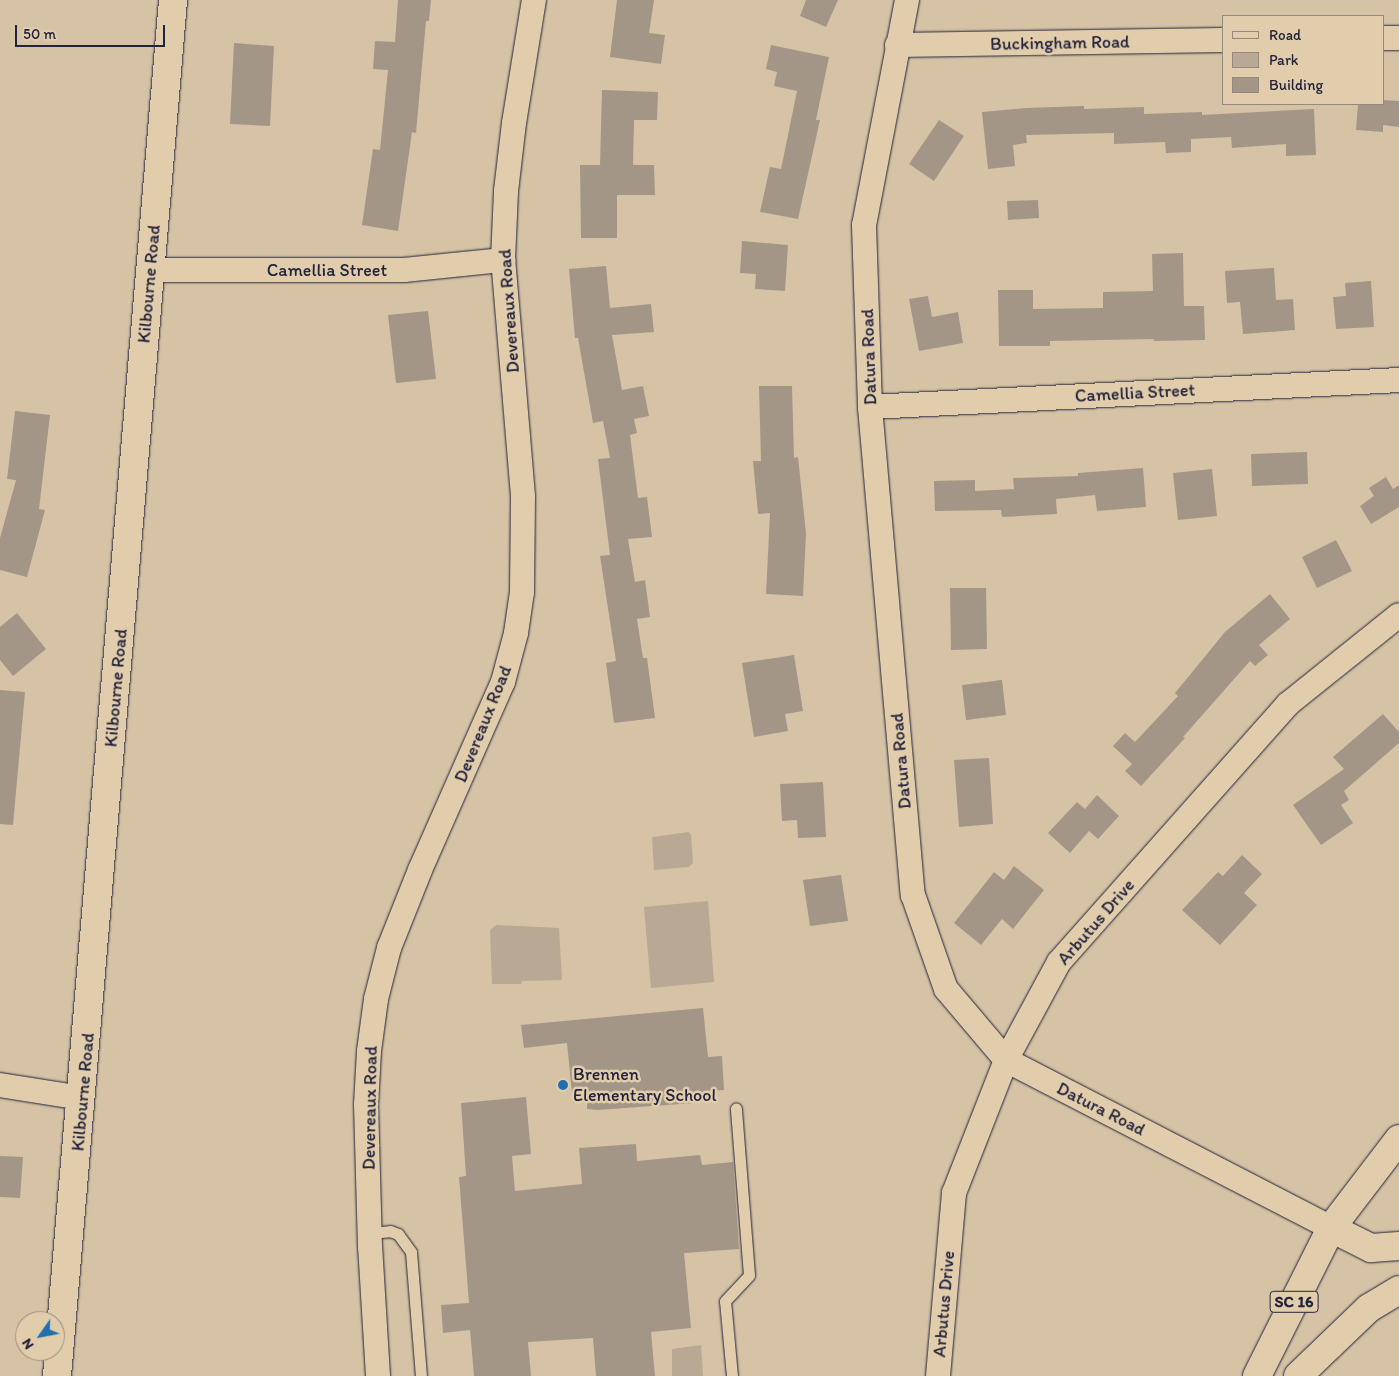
<!DOCTYPE html>
<html>
<head>
<meta charset="utf-8">
<style>
	body { margin:0 }
	#map { position:relative; width:1399px; height:1376px; overflow:hidden; background:#d6c3a5; font-family:Itim,sans-serif }
	div>[style] { position:absolute }
	.green>* { inset:0; background:#b8a894 }
	.building>* { inset:0; background:#a49687 }
	.roads { filter:drop-shadow(0 0 1px #22223b) drop-shadow(0 0 1px #22223b) }
	.service>* { height:11px; margin:-5.5px; padding:0 5.5px; transform-origin:5.5px; border-radius:5.5px; background:#e1cdac }
	.minor>* { height:24px; margin:-12px; padding:0 12px; transform-origin:12px; border-radius:12px; background:#e1cdac }
	.tertiary>* { height:28px; margin:-14px; padding:0 14px; transform-origin:14px; border-radius:14px; background:#e1cdac }
	.secondary>* { height:28px; margin:-14px; padding:0 14px; transform-origin:14px; border-radius:14px; background:#e1cdac }
	.primary>* { height:28px; margin:-14px; padding:0 14px; transform-origin:14px; border-radius:14px; background:#e1cdac }
	.dots>* { width:14px; height:14px; translate:-50% -50%; box-sizing:border-box; border:2px solid #e1cdac; border-radius:50% }
	span { translate:-50% -50%; white-space:nowrap; text-align:center; line-height:1.15; -webkit-text-stroke:5px #e1cdac; paint-order:stroke }
	.shield-label span { padding:1px 4px; background:#e1cdac; border:1px solid; border-radius:4px; -webkit-text-stroke-width:0 }
	.shield-label { font-size:16px; color:#22223b; font-weight:700 }
	.street-label { font-size:18px; color:#22223b }
	.poi-label { font-size:18px; color:#22223b }
	.left { translate:0 -50%; text-align:left }
	.legend { position:absolute; left:1222px; top:15px; width:162px; height:90px; box-sizing:border-box; background:#e1cdac; border:1px solid #95897f; margin:0; padding:6px 9px; list-style:none; font-size:15px; color:#22223b }
	.legend li { display:flex; align-items:center; gap:10px; height:25px }
	.legend b { width:25px; border:1px solid #95897f }
	.north { position:absolute; left:15px; top:1311px; width:50px; height:50px; box-sizing:border-box; background:#e1cdac; border:1px solid #95897f; border-radius:50%; rotate:237deg; font-size:14px; font-weight:700; line-height:20px; text-align:center; color:#22223b }
	.north::after { content:''; display:block; margin:auto; width:18px; height:22px; background:#1f6fb2; clip-path:polygon(50% 0,100% 100%,50% 72%,0 100%) }
	.scale { position:absolute; left:15px; top:25px; width:150px; height:22px; box-sizing:border-box; border:2px solid #22223b; border-top:0; padding-left:6px; font-size:15px; line-height:18px; white-space:nowrap; color:#22223b; -webkit-text-stroke:4px #e1cdac; paint-order:stroke }
</style>
</head>
<body>
<div id="map">
	<div class="green">
		<div style="clip-path:polygon(689px 832px,691px 835px,693px 863px,689px 867px,654px 870px,652px 837px)"></div>
		<div style="clip-path:polygon(708px 901px,714px 982px,651px 988px,644px 907px)"></div>
		<div style="clip-path:polygon(496px 925px,559px 928px,562px 980px,522px 981px,521px 984px,492px 984px,490px 930px)"></div>
		<div style="clip-path:polygon(701px 1345px,703px 1376px,672px 1376px,672px 1349px)"></div>
	</div>
	<div class="building">
		<div style="clip-path:polygon(398px 0,431px 0,429px 21px,426px 21px,416px 133px,412px 132px,398px 231px,362px 225px,373px 149px,380px 150px,388px 70px,373px 69px,375px 41px,395px 42px)"></div>
		<div style="clip-path:polygon(617px 0,654px 0,649px 33px,665px 35px,661px 64px,610px 57px)"></div>
		<div style="clip-path:polygon(806px 0,838px 0,826px 27px,800px 16px)"></div>
		<div style="clip-path:polygon(234px 43px,274px 46px,270px 126px,230px 124px)"></div>
		<div style="clip-path:polygon(771px 45px,829px 57px,816px 120px,820px 120px,798px 219px,760px 212px,770px 167px,781px 169px,797px 91px,774px 86px,777px 72px,766px 69px)"></div>
		<div style="clip-path:polygon(602px 90px,658px 92px,657px 120px,634px 120px,633px 165px,654px 165px,655px 195px,617px 195px,617px 238px,581px 238px,580px 165px,600px 165px)"></div>
		<div style="clip-path:polygon(1383px 100px,1399px 101px,1399px 127px,1383px 125px,1383px 132px,1356px 130px,1358px 104px,1383px 104px)"></div>
		<div style="clip-path:polygon(1084px 106px,1084px 109px,1144px 107px,1144px 114px,1202px 112px,1202px 115px,1314px 109px,1316px 155px,1286px 156px,1286px 144px,1232px 148px,1231px 137px,1191px 139px,1191px 152px,1166px 153px,1165px 142px,1114px 144px,1114px 133px,1026px 135px,1027px 143px,1013px 145px,1015px 166px,988px 169px,982px 112px,1026px 108px)"></div>
		<div style="clip-path:polygon(939px 120px,964px 136px,934px 181px,909px 164px)"></div>
		<div style="clip-path:polygon(1038px 200px,1039px 218px,1008px 220px,1007px 201px)"></div>
		<div style="clip-path:polygon(742px 241px,788px 245px,785px 291px,755px 289px,756px 274px,740px 273px)"></div>
		<div style="clip-path:polygon(1183px 253px,1184px 306px,1204px 306px,1205px 340px,1154px 341px,1154px 339px,1050px 341px,1050px 346px,999px 346px,998px 290px,1033px 290px,1033px 309px,1103px 308px,1103px 292px,1153px 291px,1152px 254px)"></div>
		<div style="clip-path:polygon(606px 266px,610px 308px,651px 304px,654px 332px,612px 335px,622px 390px,643px 386px,649px 416px,634px 419px,637px 433px,630px 435px,638px 498px,647px 497px,652px 537px,628px 539px,635px 582px,645px 580px,650px 617px,637px 619px,643px 658px,647px 658px,655px 718px,614px 723px,606px 663px,616px 661px,600px 556px,610px 555px,598px 459px,610px 458px,603px 421px,593px 423px,578px 338px,575px 338px,569px 269px)"></div>
		<div style="clip-path:polygon(1274px 268px,1276px 300px,1293px 299px,1295px 330px,1243px 334px,1240px 302px,1227px 303px,1225px 271px)"></div>
		<div style="clip-path:polygon(1371px 281px,1374px 327px,1336px 329px,1333px 297px,1346px 296px,1345px 283px)"></div>
		<div style="clip-path:polygon(928px 296px,932px 317px,958px 312px,963px 343px,919px 351px,909px 299px)"></div>
		<div style="clip-path:polygon(428px 311px,436px 379px,396px 383px,388px 315px)"></div>
		<div style="clip-path:polygon(759px 386px,792px 386px,794px 458px,798px 457px,806px 533px,803px 596px,766px 594px,770px 513px,758px 514px,753px 461px,761px 461px)"></div>
		<div style="clip-path:polygon(15px 411px,50px 415px,39px 509px,45px 510px,27px 577px,0 570px,0 538px,16px 480px,7px 479px)"></div>
		<div style="clip-path:polygon(1307px 452px,1308px 484px,1252px 486px,1251px 454px)"></div>
		<div style="clip-path:polygon(1143px 468px,1146px 507px,1097px 511px,1095px 495px,1056px 499px,1057px 514px,1002px 517px,1001px 510px,935px 511px,934px 481px,975px 480px,975px 491px,1014px 489px,1013px 478px,1078px 476px,1078px 473px)"></div>
		<div style="clip-path:polygon(1212px 469px,1217px 516px,1178px 520px,1173px 473px)"></div>
		<div style="clip-path:polygon(1386px 477px,1393px 489px,1399px 485px,1399px 507px,1371px 524px,1360px 506px,1374px 496px,1369px 488px)"></div>
		<div style="clip-path:polygon(1336px 540px,1352px 571px,1317px 588px,1302px 557px)"></div>
		<div style="clip-path:polygon(950px 588px,986px 588px,987px 649px,951px 650px)"></div>
		<div style="clip-path:polygon(1270px 594px,1290px 619px,1259px 645px,1268px 655px,1255px 666px,1250px 661px,1183px 737px,1185px 738px,1141px 786px,1125px 771px,1132px 764px,1113px 746px,1125px 733px,1135px 742px,1178px 696px,1175px 693px,1225px 632px)"></div>
		<div style="clip-path:polygon(17px 613px,46px 649px,13px 676px,0 660px,0 627px)"></div>
		<div style="clip-path:polygon(794px 655px,803px 711px,785px 714px,788px 731px,754px 737px,742px 663px)"></div>
		<div style="clip-path:polygon(1002px 680px,1006px 715px,966px 720px,962px 685px)"></div>
		<div style="clip-path:polygon(0 690px,25px 692px,13px 825px,0 824px)"></div>
		<div style="clip-path:polygon(1383px 714px,1399px 732px,1399px 743px,1344px 791px,1349px 800px,1341px 805px,1353px 823px,1321px 845px,1293px 805px,1344px 769px,1333px 757px)"></div>
		<div style="clip-path:polygon(989px 758px,993px 824px,959px 827px,954px 760px)"></div>
		<div style="clip-path:polygon(823px 782px,826px 837px,798px 838px,797px 820px,782px 821px,780px 784px)"></div>
		<div style="clip-path:polygon(1097px 795px,1119px 816px,1098px 839px,1089px 831px,1070px 853px,1048px 833px,1077px 802px,1085px 809px)"></div>
		<div style="clip-path:polygon(1242px 855px,1262px 874px,1244px 893px,1257px 905px,1220px 945px,1182px 910px,1218px 872px,1223px 876px)"></div>
		<div style="clip-path:polygon(1014px 866px,1044px 890px,1013px 929px,1002px 919px,981px 945px,954px 923px,994px 872px,1004px 880px)"></div>
		<div style="clip-path:polygon(841px 875px,848px 921px,810px 926px,803px 880px)"></div>
		<div style="clip-path:polygon(703px 1008px,708px 1057px,722px 1056px,724px 1090px,707px 1091px,708px 1100px,694px 1103px,597px 1110px,587px 1109px,587px 1102px,573px 1103px,567px 1043px,524px 1048px,521px 1025px)"></div>
		<div style="clip-path:polygon(526px 1097px,531px 1154px,512px 1156px,515px 1191px,582px 1184px,579px 1148px,636px 1144px,637px 1161px,700px 1155px,702px 1165px,733px 1162px,739px 1249px,684px 1253px,691px 1328px,651px 1332px,655px 1376px,596px 1376px,593px 1338px,528px 1342px,531px 1376px,474px 1376px,470px 1330px,443px 1333px,441px 1305px,469px 1303px,459px 1177px,466px 1176px,461px 1103px)"></div>
		<div style="clip-path:polygon(0 1156px,23px 1157px,20px 1198px,0 1197px)"></div>
	</div>
	<div class="roads">
		<div class="service">
			<div style="left:369px;top:1233px;width:21px;rotate:-5deg"></div>
			<div style="left:390px;top:1231px;width:9px;rotate:21deg"></div>
			<div style="left:398px;top:1234px;width:22px;rotate:54deg"></div>
			<div style="left:411px;top:1252px;width:124px;rotate:85.4deg"></div>
			<div style="left:732px;top:1376px;width:75px;rotate:-95.3deg"></div>
			<div style="left:725px;top:1301px;width:35px;rotate:-47deg"></div>
			<div style="left:749px;top:1275px;width:167px;rotate:-94.5deg"></div>
		</div>
		<div class="minor">
			<div style="left:907px;top:0;width:229px;rotate:100.8deg"></div>
			<div style="left:864px;top:225px;width:182px;rotate:88.1deg"></div>
			<div style="left:870px;top:407px;width:490px;rotate:85deg"></div>
			<div style="left:913px;top:895px;width:100px;rotate:70.7deg"></div>
			<div style="left:946px;top:989px;width:93px;rotate:49.8deg"></div>
			<div style="left:1006px;top:1060px;width:366px;rotate:27.3deg"></div>
			<div style="left:1383px;top:38px;width:16px"></div>
			<div style="left:897px;top:45px;width:326px;rotate:-0.9deg"></div>
			<div style="left:150px;top:270px;width:254px"></div>
			<div style="left:404px;top:270px;width:100px;rotate:-5.8deg"></div>
			<div style="left:870px;top:407px;width:530px;rotate:-2.92deg"></div>
			<div style="left:0;top:1085px;width:83px;rotate:9deg"></div>
			<div style="left:378px;top:1376px;width:129px;rotate:-93.5deg"></div>
			<div style="left:370px;top:1247px;width:142px;rotate:-91.6deg"></div>
			<div style="left:366px;top:1105px;width:54px;rotate:-86.8deg"></div>
			<div style="left:369px;top:1051px;width:52px;rotate:-82.3deg"></div>
			<div style="left:376px;top:999px;width:53px;rotate:-75.7deg"></div>
			<div style="left:389px;top:948px;width:84px;rotate:-68.3deg"></div>
			<div style="left:420px;top:870px;width:206px;rotate:-66.2deg"></div>
			<div style="left:503px;top:682px;width:51px;rotate:-75.1deg"></div>
			<div style="left:516px;top:633px;width:41px;rotate:-81.7deg"></div>
			<div style="left:522px;top:592px;width:96px;rotate:-89.4deg"></div>
			<div style="left:523px;top:496px;width:237px;rotate:-94.8deg"></div>
			<div style="left:503px;top:260px;width:69px;rotate:-87.5deg"></div>
			<div style="left:506px;top:191px;width:68px;rotate:-83.3deg"></div>
			<div style="left:514px;top:123px;width:125px;rotate:-80.8deg"></div>
			<div style="left:938px;top:1376px;width:184px;rotate:-85deg"></div>
			<div style="left:954px;top:1193px;width:143px;rotate:-68.6deg"></div>
			<div style="left:1006px;top:1060px;width:111px;rotate:-61.6deg"></div>
			<div style="left:1059px;top:962px;width:345px;rotate:-48.4deg"></div>
			<div style="left:1288px;top:704px;width:142px;rotate:-38.7deg"></div>
		</div>
		<div class="tertiary">
			<div style="left:57px;top:1376px;width:1381px;rotate:-85.18deg"></div>
		</div>
		<div class="secondary">
			<div style="left:1331px;top:1228px;width:112px;rotate:-52.6deg"></div>
		</div>
		<div class="primary">
			<div style="left:1257px;top:1376px;width:165px;rotate:-63.4deg"></div>
			<div style="left:1331px;top:1228px;width:45px;rotate:26.6deg"></div>
			<div style="left:1371px;top:1248px;width:28px;rotate:-4deg"></div>
			<div style="left:1298px;top:1376px;width:98px;rotate:-43.8deg"></div>
			<div style="left:1369px;top:1308px;width:35px;rotate:-31deg"></div>
		</div>
	</div>
	<div class="dots">
		<div style="left:563px;top:1085px;background:#1f6fb2"></div>
	</div>
	<div class="shield-label">
		<span style="left:1294px;top:1302px">SC 16</span>
	</div>
	<div class="street-label">
		<span style="left:1060px;top:43px;rotate:-1deg">Buckingham Road</span>
		<span style="left:327px;top:270px">Camellia Street</span>
		<span style="left:149px;top:284px;rotate:-85deg">Kilbourne Road</span>
		<span style="left:509px;top:311px;rotate:-94deg">Devereaux Road</span>
		<span style="left:869px;top:357px;rotate:-92deg">Datura Road</span>
		<span style="left:1135px;top:393px;rotate:-3deg">Camellia Street</span>
		<span style="left:116px;top:688px;rotate:-85deg">Kilbourne Road</span>
		<span style="left:483px;top:724px;rotate:-68deg">Devereaux Road</span>
		<span style="left:901px;top:761px;rotate:-95deg">Datura Road</span>
		<span style="left:1096px;top:922px;rotate:-49deg">Arbutus Drive</span>
		<span style="left:83px;top:1092px;rotate:-85deg">Kilbourne Road</span>
		<span style="left:370px;top:1108px;rotate:-89deg">Devereaux Road</span>
		<span style="left:1101px;top:1109px;rotate:27deg">Datura Road</span>
		<span style="left:944px;top:1304px;rotate:-85deg">Arbutus Drive</span>
	</div>
	<div class="poi-label">
		<span class="left" style="left:573px;top:1085px">Brennen<br>Elementary School</span>
	</div>
	<ul class="legend">
	<li><b style="height:6px;background:#e1cdac"></b>Road</li>
	<li><b style="height:14px;background:#b8a894"></b>Park</li>
	<li><b style="height:14px;background:#a49687"></b>Building</li>
	</ul>
	<div class="north">N</div>
	<div class="scale">50 m</div>
</div>
</body>
</html>
